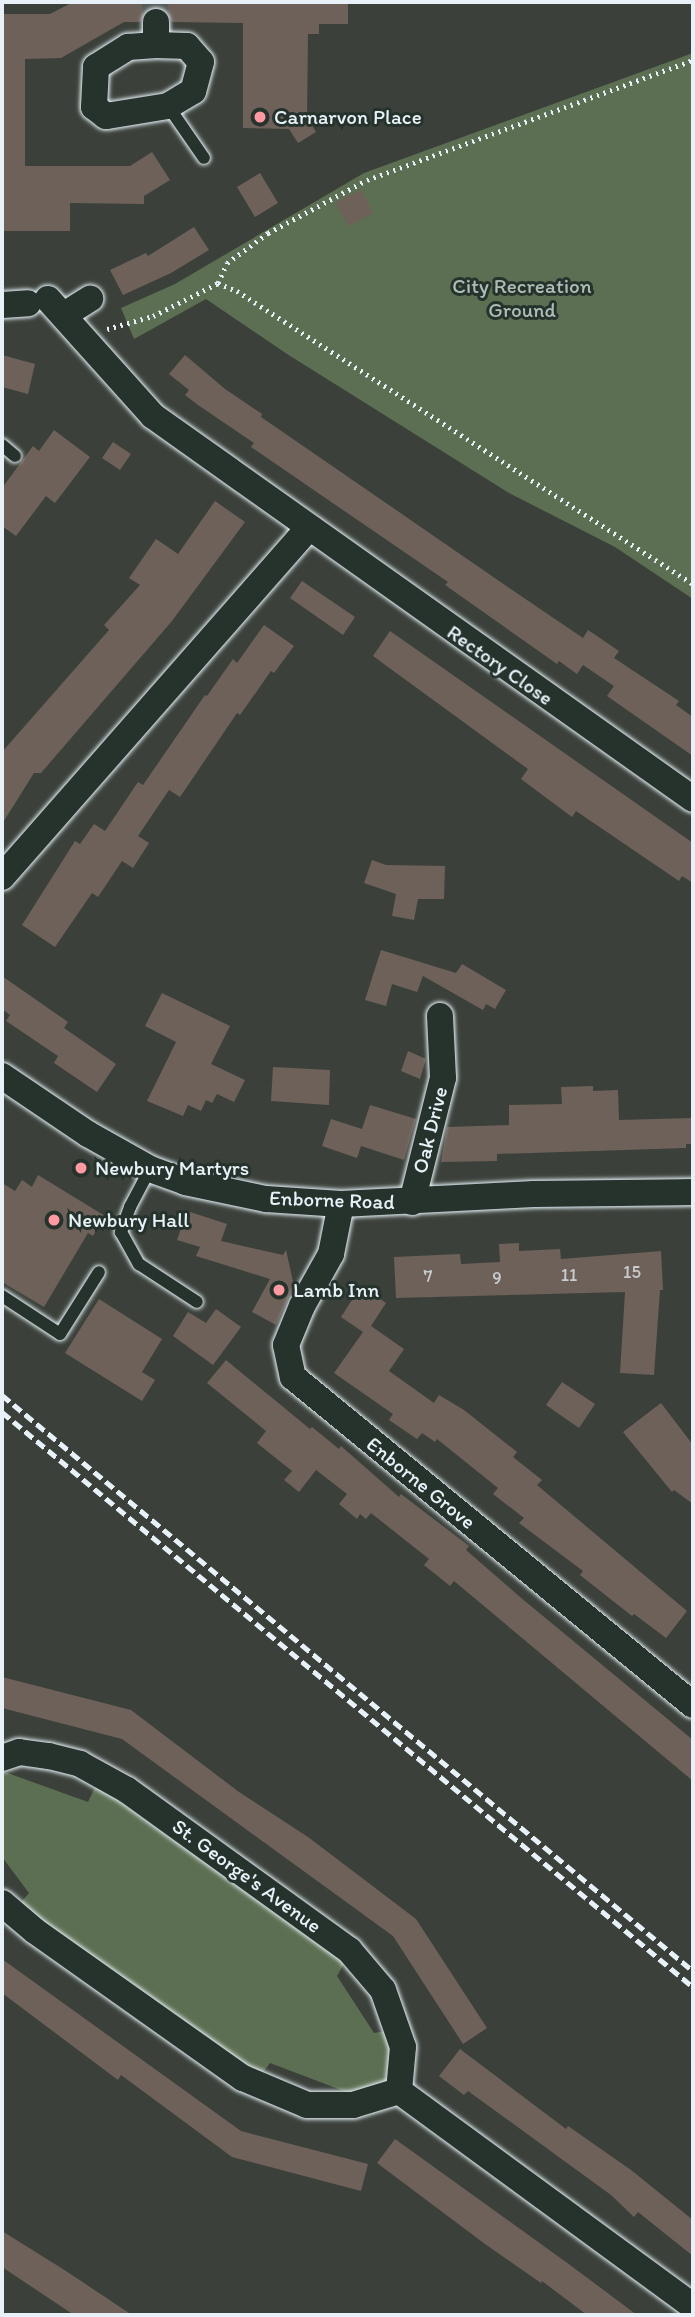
<!DOCTYPE html>
<html>
<head>
<meta charset="utf-8">
<style>
	body { margin:0 }
	#map { position:relative; width:695px; height:2317px; overflow:hidden; background:#3b413a; font-family:Itim,sans-serif }
	div>[style] { position:absolute }
	.green>* { inset:0; background:#5d6f52 }
	.building>* { inset:0; background:#6d615a }
	.minor-tunnel>* { height:26px; margin-top:-13px; transform-origin:0; background:repeating-linear-gradient(90deg,#555b56 0 26px,transparent 0 39px) }
	.path>* { height:4.5px; margin-top:-2.25px; transform-origin:0; background:repeating-linear-gradient(90deg,#e8f1f8 0 2px,transparent 0 7px) }
	.roads { filter:drop-shadow(0 0 2px #e8f1f8) drop-shadow(0 0 2px #e8f1f8) }
	.service>* { height:12px; margin:-6px; padding:0 6px; transform-origin:6px; border-radius:6px; background:#26332d }
	.minor>* { height:26px; margin:-13px; padding:0 13px; transform-origin:13px; border-radius:13px; background:#26332d }
	.rail>* { height:5px; margin-top:-2.5px; transform-origin:0; background:repeating-linear-gradient(90deg,#e8f1f8 0 10px,transparent 0 15px) }
	.dots>* { width:19px; height:19px; translate:-50% -50%; box-sizing:border-box; border:4px solid #26332d; border-radius:50% }
	span { translate:-50% -50%; white-space:nowrap; text-align:center; line-height:1.15; -webkit-text-stroke:6px #26332d; paint-order:stroke }
	.number-label { font-size:18px; color:#c9cdd0 }
	.number-label span { -webkit-text-stroke-width:0 }
	.poi-label { font-size:21px; color:#e8f1f8 }
	.left { translate:0 -50%; text-align:left }
	.park-label { font-size:21px; color:#b0bdb6 }
	.street-label { font-size:21px; color:#e8f1f8 }
	.frame { position:absolute; inset:0; border:4px solid #e8f1f8; pointer-events:none }
</style>
</head>
<body>
<div id="map">
	<div class="green">
		<div style="clip-path:polygon(693px 53px,693px 599px,615px 547px,509px 493px,287px 354px,206px 299px,134px 339px,121px 308px,175px 284px,364px 173px)"></div>
		<div style="clip-path:polygon(2px 1771px,88px 1802px,96px 1785px,345px 1962px,337px 1976px,374px 2033px,386px 2031px,391px 2047px,386px 2080px,372px 2091px,357px 2096px,270px 2063px,258px 2079px,17px 1907px,29px 1893px,2px 1857px)"></div>
	</div>
	<div class="building">
		<div style="clip-path:polygon(73px 2px,348px 2px,348px 24px,319px 24px,319px 34px,308px 34px,307px 117px,316px 132px,298px 143px,289px 129px,243px 128px,243px 23px,172px 22px,164px 9px,149px 8px,140px 22px,124px 22px,61px 58px,25px 59px,25px 166px,130px 166px,152px 152px,170px 180px,144px 196px,144px 204px,70px 203px,70px 231px,2px 231px,2px 14px,50px 14px)"></div>
		<div style="clip-path:polygon(260px 173px,278px 203px,255px 217px,237px 187px)"></div>
		<div style="clip-path:polygon(361px 190px,373px 213px,348px 226px,335px 202px)"></div>
		<div style="clip-path:polygon(194px 227px,209px 250px,171px 273px,123px 295px,110px 270px,146px 253px,148px 256px)"></div>
		<div style="clip-path:polygon(2px 355px,35px 364px,28px 394px,2px 387px)"></div>
		<div style="clip-path:polygon(185px 355px,225px 389px,262px 414px,261px 417px,521px 596px,583px 638px,588px 630px,619px 651px,614px 658px,679px 701px,676px 705px,693px 717px,693px 756px,607px 696px,614px 686px,583px 665px,577px 674px,559px 661px,557px 664px,445px 585px,448px 582px,251px 447px,254px 443px,198px 405px,185px 395px,189px 390px,169px 374px)"></div>
		<div style="clip-path:polygon(54px 430px,90px 457px,55px 503px,46px 496px,16px 536px,2px 526px,2px 488px,33px 446px,39px 451px)"></div>
		<div style="clip-path:polygon(113px 442px,131px 454px,120px 470px,102px 458px)"></div>
		<div style="clip-path:polygon(215px 501px,245px 522px,172px 621px,41px 773px,34px 773px,2px 824px,2px 752px,109px 630px,104px 625px,140px 585px,129px 578px,156px 539px,178px 554px)"></div>
		<div style="clip-path:polygon(302px 581px,355px 617px,343px 635px,290px 598px)"></div>
		<div style="clip-path:polygon(264px 625px,294px 646px,274px 673px,271px 671px,240px 715px,237px 713px,180px 797px,169px 790px,138px 836px,149px 843px,133px 868px,122px 861px,98px 897px,92px 893px,55px 947px,22px 925px,75px 841px,80px 844px,94px 824px,105px 831px,138px 782px,143px 785px,205px 695px,207px 696px,233px 659px,237px 663px)"></div>
		<div style="clip-path:polygon(390px 631px,693px 843px,693px 883px,682px 876px,679px 881px,576px 811px,572px 817px,521px 779px,528px 769px,373px 656px)"></div>
		<div style="clip-path:polygon(372px 860px,386px 865px,445px 866px,444px 899px,418px 899px,414px 920px,392px 916px,396px 894px,364px 883px)"></div>
		<div style="clip-path:polygon(381px 950px,456px 973px,462px 964px,506px 990px,495px 1009px,486px 1004px,483px 1010px,423px 976px,417px 992px,392px 984px,386px 1006px,365px 1000px)"></div>
		<div style="clip-path:polygon(2px 976px,68px 1022px,64px 1028px,116px 1064px,97px 1092px,54px 1063px,58px 1056px,6px 1021px,10px 1015px,2px 1009px)"></div>
		<div style="clip-path:polygon(162px 993px,230px 1026px,211px 1064px,245px 1080px,234px 1102px,217px 1094px,212px 1103px,206px 1100px,201px 1111px,188px 1105px,183px 1116px,147px 1101px,176px 1042px,145px 1026px)"></div>
		<div style="clip-path:polygon(408px 1051px,426px 1059px,420px 1079px,401px 1071px)"></div>
		<div style="clip-path:polygon(273px 1067px,330px 1070px,329px 1105px,271px 1101px)"></div>
		<div style="clip-path:polygon(593px 1086px,593px 1091px,618px 1090px,619px 1120px,693px 1118px,693px 1144px,686px 1144px,686px 1148px,497px 1154px,497px 1161px,441px 1162px,447px 1127px,509px 1125px,509px 1105px,562px 1104px,561px 1087px)"></div>
		<div style="clip-path:polygon(370px 1105px,416px 1119px,404px 1160px,361px 1146px,357px 1158px,322px 1146px,331px 1119px,362px 1129px)"></div>
		<div style="clip-path:polygon(38px 1175px,105px 1216px,93px 1236px,88px 1233px,44px 1307px,2px 1282px,2px 1183px,15px 1191px,22px 1180px,32px 1187px)"></div>
		<div style="clip-path:polygon(187px 1211px,227px 1224px,221px 1241px,283px 1255px,286px 1250px,294px 1286px,276px 1325px,252px 1312px,270px 1279px,196px 1256px,200px 1247px,177px 1240px)"></div>
		<div style="clip-path:polygon(519px 1243px,519px 1251px,560px 1249px,561px 1259px,661px 1251px,663px 1290px,660px 1290px,654px 1375px,620px 1373px,625px 1292px,396px 1298px,394px 1257px,460px 1254px,461px 1264px,500px 1262px,499px 1244px)"></div>
		<div style="clip-path:polygon(361px 1286px,386px 1303px,371px 1326px,404px 1349px,389px 1371px,434px 1403px,439px 1395px,464px 1410px,517px 1452px,513px 1457px,542px 1480px,537px 1485px,687px 1611px,666px 1638px,634px 1614px,632px 1616px,580px 1575px,583px 1571px,519px 1523px,524px 1518px,493px 1494px,498px 1488px,437px 1439px,435px 1442px,422px 1433px,417px 1439px,389px 1420px,393px 1414px,334px 1373px,363px 1332px,341px 1317px)"></div>
		<div style="clip-path:polygon(99px 1299px,162px 1339px,142px 1372px,155px 1380px,142px 1401px,65px 1353px)"></div>
		<div style="clip-path:polygon(216px 1309px,241px 1327px,213px 1365px,173px 1336px,188px 1312px,206px 1323px)"></div>
		<div style="clip-path:polygon(226px 1360px,310px 1429px,312px 1427px,339px 1449px,341px 1446px,399px 1497px,401px 1494px,469px 1546px,466px 1550px,520px 1597px,693px 1740px,693px 1781px,454px 1581px,450px 1586px,424px 1565px,429px 1559px,371px 1513px,366px 1519px,360px 1514px,357px 1519px,339px 1504px,347px 1494px,316px 1470px,299px 1492px,284px 1480px,292px 1471px,257px 1443px,266px 1431px,207px 1383px)"></div>
		<div style="clip-path:polygon(562px 1382px,595px 1404px,579px 1428px,546px 1405px)"></div>
		<div style="clip-path:polygon(661px 1403px,693px 1445px,693px 1504px,674px 1490px,672px 1492px,623px 1432px)"></div>
		<div style="clip-path:polygon(2px 1677px,131px 1710px,239px 1792px,308px 1837px,416px 1919px,487px 2028px,463px 2044px,393px 1936px,122px 1739px,2px 1708px)"></div>
		<div style="clip-path:polygon(2px 1959px,241px 2131px,368px 2164px,361px 2191px,232px 2157px,121px 2075px,118px 2080px,2px 1993px)"></div>
		<div style="clip-path:polygon(460px 2049px,566px 2129px,568px 2126px,631px 2170px,693px 2220px,693px 2256px,638px 2212px,634px 2217px,611px 2195px,468px 2091px,464px 2095px,439px 2076px)"></div>
		<div style="clip-path:polygon(395px 2139px,570px 2265px,637px 2315px,587px 2315px,542px 2281px,541px 2283px,485px 2244px,377px 2163px)"></div>
		<div style="clip-path:polygon(2px 2231px,66px 2271px,132px 2315px,74px 2315px,2px 2267px)"></div>
	</div>
	<div class="minor-tunnel">
		<div style="left:155px;top:2px;width:20px;rotate:87deg"></div>
	</div>
	<div class="path">
		<div style="left:218px;top:283px;width:21px;rotate:23deg"></div>
		<div style="left:237px;top:291px;width:542px;rotate:32.72deg"></div>
		<div style="left:107px;top:329px;width:48px;rotate:-15.8deg"></div>
		<div style="left:153px;top:316px;width:73px;rotate:-26.9deg"></div>
		<div style="left:218px;top:283px;width:22px;rotate:-66deg"></div>
		<div style="left:227px;top:263px;width:51px;rotate:-36.2deg"></div>
		<div style="left:268px;top:233px;width:112px;rotate:-28.2deg"></div>
		<div style="left:367px;top:180px;width:347px;rotate:-20.2deg"></div>
	</div>
	<div class="roads">
		<div class="service">
			<div style="left:168px;top:106px;width:63px;rotate:55.3deg"></div>
			<div style="left:2px;top:445px;width:17px;rotate:40deg"></div>
			<div style="left:150px;top:1169px;width:43px;rotate:117.8deg"></div>
			<div style="left:130px;top:1207px;width:27px;rotate:110deg"></div>
			<div style="left:121px;top:1232px;width:37px;rotate:61deg"></div>
			<div style="left:139px;top:1264px;width:69px;rotate:33.2deg"></div>
			<div style="left:2px;top:1296px;width:69px;rotate:33.2deg"></div>
			<div style="left:60px;top:1334px;width:73px;rotate:-57.8deg"></div>
		</div>
		<div class="minor">
			<div style="left:156px;top:22px;width:23px;rotate:90deg"></div>
			<div style="left:156px;top:45px;width:31px;rotate:2deg"></div>
			<div style="left:187px;top:46px;width:21px;rotate:49deg"></div>
			<div style="left:201px;top:62px;width:30px;rotate:105deg"></div>
			<div style="left:193px;top:91px;width:29px;rotate:149deg"></div>
			<div style="left:168px;top:106px;width:63px;rotate:170.8deg"></div>
			<div style="left:106px;top:116px;width:15px;rotate:-143deg"></div>
			<div style="left:94px;top:107px;width:40px;rotate:-87.1deg"></div>
			<div style="left:96px;top:67px;width:38px;rotate:-32deg"></div>
			<div style="left:128px;top:47px;width:28px;rotate:-4deg"></div>
			<div style="left:48px;top:299px;width:157px;rotate:48.1deg"></div>
			<div style="left:153px;top:416px;width:662px;rotate:35.35deg"></div>
			<div style="left:2px;top:305px;width:26px;rotate:-4deg"></div>
			<div style="left:64px;top:315px;width:31px;rotate:-32deg"></div>
			<div style="left:2px;top:877px;width:463px;rotate:-48.7deg"></div>
			<div style="left:2px;top:1076px;width:104px;rotate:34deg"></div>
			<div style="left:88px;top:1134px;width:71px;rotate:29.4deg"></div>
			<div style="left:150px;top:1169px;width:37px;rotate:20deg"></div>
			<div style="left:185px;top:1182px;width:83px;rotate:11.9deg"></div>
			<div style="left:266px;top:1199px;width:75px;rotate:3.8deg"></div>
			<div style="left:341px;top:1204px;width:193px;rotate:-3deg"></div>
			<div style="left:534px;top:1194px;width:159px;rotate:-0.7deg"></div>
			<div style="left:412px;top:1202px;width:128px;rotate:-76deg"></div>
			<div style="left:443px;top:1078px;width:62px;rotate:-92.8deg"></div>
			<div style="left:341px;top:1204px;width:51px;rotate:101.3deg"></div>
			<div style="left:331px;top:1254px;width:60px;rotate:119.1deg"></div>
			<div style="left:302px;top:1306px;width:42px;rotate:112.3deg"></div>
			<div style="left:286px;top:1345px;width:33px;rotate:78deg"></div>
			<div style="left:293px;top:1377px;width:517px;rotate:39.35deg"></div>
			<div style="left:2px;top:1758px;width:18px;rotate:-19deg"></div>
			<div style="left:19px;top:1752px;width:30px;rotate:8deg"></div>
			<div style="left:49px;top:1756px;width:32px;rotate:14deg"></div>
			<div style="left:80px;top:1764px;width:54px;rotate:29deg"></div>
			<div style="left:127px;top:1790px;width:274px;rotate:35.8deg"></div>
			<div style="left:349px;top:1950px;width:52px;rotate:49.6deg"></div>
			<div style="left:383px;top:1990px;width:60px;rotate:70.7deg"></div>
			<div style="left:403px;top:2047px;width:44px;rotate:95.2deg"></div>
			<div style="left:2px;top:1903px;width:43px;rotate:40.3deg"></div>
			<div style="left:35px;top:1931px;width:255px;rotate:35.3deg"></div>
			<div style="left:243px;top:2078px;width:69px;rotate:22.9deg"></div>
			<div style="left:307px;top:2105px;width:46px"></div>
			<div style="left:353px;top:2105px;width:48px;rotate:-16.9deg"></div>
			<div style="left:399px;top:2091px;width:364px;rotate:36.2deg"></div>
		</div>
	</div>
	<div class="rail">
		<div style="left:2px;top:1395px;width:900px;rotate:39.81deg"></div>
		<div style="left:2px;top:1412px;width:899px;rotate:39.76deg"></div>
	</div>
	<div class="dots">
		<div style="left:260px;top:117px;background:#ff9aa2"></div>
		<div style="left:81px;top:1168px;background:#ff9aa2"></div>
		<div style="left:54px;top:1220px;background:#ff9aa2"></div>
		<div style="left:279px;top:1290px;background:#ff9aa2"></div>
	</div>
	<div class="number-label">
		<span style="left:632px;top:1272px">15</span>
		<span style="left:569px;top:1275px">11</span>
		<span style="left:428px;top:1276px">7</span>
		<span style="left:497px;top:1278px">9</span>
	</div>
	<div class="poi-label">
		<span class="left" style="left:274px;top:117px">Carnarvon Place</span>
		<span class="left" style="left:95px;top:1168px">Newbury Martyrs</span>
		<span class="left" style="left:68px;top:1220px">Newbury Hall</span>
		<span class="left" style="left:293px;top:1290px">Lamb Inn</span>
	</div>
	<div class="park-label">
		<span style="left:522px;top:298px">City Recreation<br>Ground</span>
	</div>
	<div class="street-label">
		<span style="left:500px;top:665px;rotate:35deg">Rectory Close</span>
		<span style="left:430px;top:1130px;rotate:-76deg">Oak Drive</span>
		<span style="left:332px;top:1200px;rotate:2deg">Enborne Road</span>
		<span style="left:421px;top:1483px;rotate:39deg">Enborne Grove</span>
		<span style="left:247px;top:1876px;rotate:36deg">St. George's Avenue</span>
	</div>
	<div class="frame"></div>
</div>
</body>
</html>
